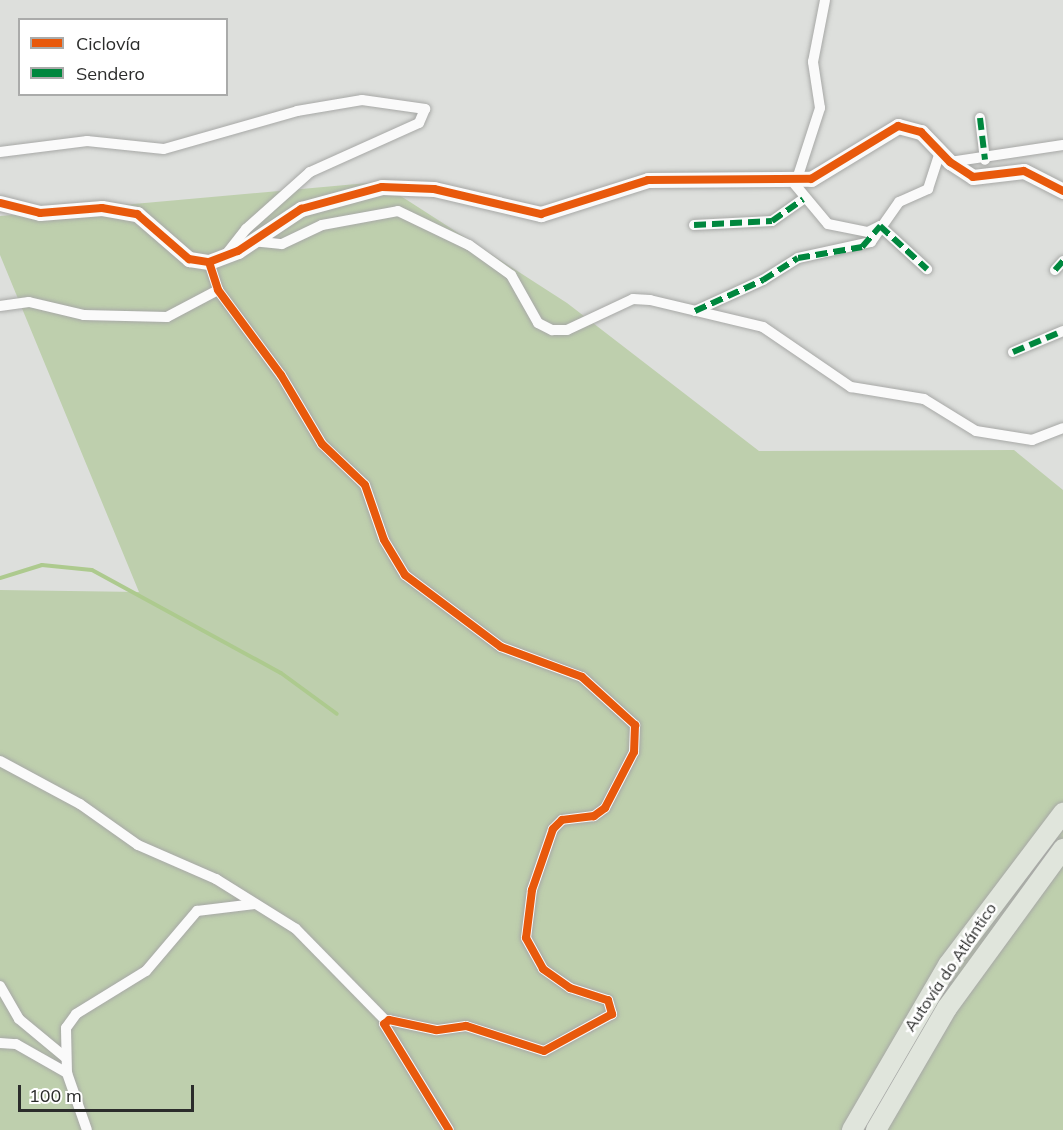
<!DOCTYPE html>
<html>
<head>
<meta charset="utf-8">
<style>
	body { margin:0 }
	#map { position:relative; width:1063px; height:1130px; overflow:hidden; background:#dddfdc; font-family:Mulish,sans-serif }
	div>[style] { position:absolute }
	.green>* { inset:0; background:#becfad }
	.stream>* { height:4px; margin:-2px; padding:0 2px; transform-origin:2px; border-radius:2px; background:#adca8e }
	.roads { filter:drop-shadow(0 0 2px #a7a8a6) drop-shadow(0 0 2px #a7a8a6) }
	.street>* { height:10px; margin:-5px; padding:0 5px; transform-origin:5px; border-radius:5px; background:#fafafa }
	.secondary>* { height:15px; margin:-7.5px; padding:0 7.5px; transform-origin:7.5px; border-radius:7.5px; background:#fafafa }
	.highway>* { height:20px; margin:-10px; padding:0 10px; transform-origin:10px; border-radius:10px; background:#e0e5dc }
	.quiet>* { height:6px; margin-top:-3px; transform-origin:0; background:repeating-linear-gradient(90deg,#00873e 0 12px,transparent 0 18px) }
	.cycleway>* { height:8px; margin:-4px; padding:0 4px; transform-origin:4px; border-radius:4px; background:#e8590c }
	span { translate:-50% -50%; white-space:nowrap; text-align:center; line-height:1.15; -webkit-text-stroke:5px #fff; paint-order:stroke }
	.street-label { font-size:16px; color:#2b2c2b }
	.legend { position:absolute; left:18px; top:18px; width:210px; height:78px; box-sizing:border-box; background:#fff; border:2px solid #aaabaa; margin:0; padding:8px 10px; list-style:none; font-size:18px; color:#2b2c2b }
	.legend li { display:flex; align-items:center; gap:12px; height:30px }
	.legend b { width:30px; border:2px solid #aaabaa }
	.scale { position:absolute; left:18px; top:1085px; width:176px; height:27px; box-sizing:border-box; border:3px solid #2b2c2b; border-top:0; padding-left:8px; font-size:18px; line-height:21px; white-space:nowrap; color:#2b2c2b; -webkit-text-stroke:4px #fff; paint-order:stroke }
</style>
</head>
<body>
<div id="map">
	<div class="green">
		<div style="clip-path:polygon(379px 182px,567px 303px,759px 451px,1014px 450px,1063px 490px,1063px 1130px,0 1130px,0 590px,139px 592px,0 255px,0 216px)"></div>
	</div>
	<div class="stream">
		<div style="left:0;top:578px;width:44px;rotate:-17.2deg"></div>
		<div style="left:42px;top:565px;width:50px;rotate:5.7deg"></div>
		<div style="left:92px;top:570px;width:215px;rotate:28.6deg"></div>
		<div style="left:281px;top:673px;width:69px;rotate:36.2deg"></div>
	</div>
	<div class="roads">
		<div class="street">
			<div style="left:980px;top:118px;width:42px;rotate:83.2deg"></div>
			<div style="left:0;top:152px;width:88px;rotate:-7.2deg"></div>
			<div style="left:87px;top:141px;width:77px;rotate:5.9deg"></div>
			<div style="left:164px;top:149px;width:138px;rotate:-15.9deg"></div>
			<div style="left:297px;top:111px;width:66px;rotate:-9.6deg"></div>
			<div style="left:362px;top:100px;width:64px;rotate:8.1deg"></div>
			<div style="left:425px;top:109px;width:15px;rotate:113deg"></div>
			<div style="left:419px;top:123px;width:120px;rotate:155.8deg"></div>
			<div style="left:310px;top:172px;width:86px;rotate:138.3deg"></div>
			<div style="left:246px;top:229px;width:37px;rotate:128deg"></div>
			<div style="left:950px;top:162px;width:114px;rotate:-8.6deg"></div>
			<div style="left:792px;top:181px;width:56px;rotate:50.1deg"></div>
			<div style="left:828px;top:224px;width:41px;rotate:11.3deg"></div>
			<div style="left:868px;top:232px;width:13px;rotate:-27deg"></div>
			<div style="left:796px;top:182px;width:78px;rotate:-72deg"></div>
			<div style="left:820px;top:108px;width:47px;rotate:-98.7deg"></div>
			<div style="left:813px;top:62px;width:63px;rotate:-79deg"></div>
			<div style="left:694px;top:225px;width:78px;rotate:-2.9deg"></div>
			<div style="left:772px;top:221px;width:38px;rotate:-35deg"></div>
			<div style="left:880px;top:226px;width:64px;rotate:42.5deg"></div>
			<div style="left:252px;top:241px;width:30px;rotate:6deg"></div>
			<div style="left:282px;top:244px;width:44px;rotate:-25.4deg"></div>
			<div style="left:322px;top:225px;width:77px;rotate:-10.4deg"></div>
			<div style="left:398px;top:211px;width:79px;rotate:25.6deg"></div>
			<div style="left:469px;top:245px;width:52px;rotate:35.5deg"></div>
			<div style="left:511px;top:275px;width:55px;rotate:60.6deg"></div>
			<div style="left:538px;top:323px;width:16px;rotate:27deg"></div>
			<div style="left:552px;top:330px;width:15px"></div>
			<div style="left:567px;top:330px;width:73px;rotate:-25.2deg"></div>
			<div style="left:633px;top:299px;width:17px;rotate:3deg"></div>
			<div style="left:650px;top:300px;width:116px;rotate:13.4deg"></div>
			<div style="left:763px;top:327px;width:107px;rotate:34.3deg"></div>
			<div style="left:851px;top:387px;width:74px;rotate:9.3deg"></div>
			<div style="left:924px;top:399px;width:61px;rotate:31.6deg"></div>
			<div style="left:976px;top:431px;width:57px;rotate:9.1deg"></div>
			<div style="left:1032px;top:440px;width:33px;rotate:-21deg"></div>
			<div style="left:209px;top:262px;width:29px;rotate:72deg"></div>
			<div style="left:218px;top:290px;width:106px;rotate:53.5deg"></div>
			<div style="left:281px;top:375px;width:80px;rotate:59.3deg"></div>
			<div style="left:322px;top:444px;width:59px;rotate:43.6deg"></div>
			<div style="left:365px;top:485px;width:58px;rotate:70.9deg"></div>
			<div style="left:384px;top:540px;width:41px;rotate:59deg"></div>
			<div style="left:405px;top:575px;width:120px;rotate:36.9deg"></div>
			<div style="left:501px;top:647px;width:86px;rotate:20.3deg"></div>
			<div style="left:582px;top:677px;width:72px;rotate:42.2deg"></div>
			<div style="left:635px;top:725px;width:27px;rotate:92deg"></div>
			<div style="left:634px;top:752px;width:63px;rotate:117.4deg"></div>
			<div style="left:605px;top:808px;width:14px;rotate:144deg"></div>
			<div style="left:594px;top:816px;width:32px;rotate:173deg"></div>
			<div style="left:562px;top:820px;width:13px;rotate:135deg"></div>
			<div style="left:553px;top:829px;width:65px;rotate:109deg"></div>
			<div style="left:532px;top:890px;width:48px;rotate:97.1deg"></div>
			<div style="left:526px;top:938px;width:35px;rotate:61deg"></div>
			<div style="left:543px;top:969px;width:33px;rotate:35deg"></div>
			<div style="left:570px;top:988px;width:40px;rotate:18deg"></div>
			<div style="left:608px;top:1000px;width:15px;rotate:74deg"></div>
			<div style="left:612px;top:1014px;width:77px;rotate:151.4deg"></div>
			<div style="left:544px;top:1051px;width:82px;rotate:-162.2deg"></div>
			<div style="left:466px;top:1026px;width:30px;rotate:172deg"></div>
			<div style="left:436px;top:1030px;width:48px;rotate:-168deg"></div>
			<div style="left:389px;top:1020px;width:6px;rotate:141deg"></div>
			<div style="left:384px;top:1024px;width:124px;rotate:58.5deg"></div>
			<div style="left:1055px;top:270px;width:12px;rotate:-48deg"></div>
			<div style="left:0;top:306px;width:29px;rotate:-8deg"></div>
			<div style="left:29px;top:302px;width:57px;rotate:13.3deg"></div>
			<div style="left:84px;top:315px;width:83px;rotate:1.4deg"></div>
			<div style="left:167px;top:317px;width:58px;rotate:-27.9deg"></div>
			<div style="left:695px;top:311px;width:75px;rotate:-24.5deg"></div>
			<div style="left:763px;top:280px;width:41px;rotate:-32.2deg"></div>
			<div style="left:798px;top:258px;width:75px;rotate:-12.4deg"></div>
			<div style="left:871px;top:242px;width:49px;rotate:-55deg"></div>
			<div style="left:899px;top:202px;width:32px;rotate:-24deg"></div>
			<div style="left:928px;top:189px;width:39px;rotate:-72deg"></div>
			<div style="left:1013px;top:352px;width:54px;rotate:-22.8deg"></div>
			<div style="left:0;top:761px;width:91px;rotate:28.3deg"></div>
			<div style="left:80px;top:804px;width:71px;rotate:35.3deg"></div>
			<div style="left:138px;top:845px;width:85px;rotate:23.6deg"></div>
			<div style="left:216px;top:879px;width:94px;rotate:32deg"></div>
			<div style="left:296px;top:929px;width:129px;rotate:45.6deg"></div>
			<div style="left:0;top:986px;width:38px;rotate:60deg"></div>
			<div style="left:19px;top:1019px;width:61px;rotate:39.7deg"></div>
			<div style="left:0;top:1043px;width:16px;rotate:4deg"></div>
			<div style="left:16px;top:1044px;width:59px;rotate:29.6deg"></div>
			<div style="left:67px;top:1073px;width:45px;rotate:-91.3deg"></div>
			<div style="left:66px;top:1028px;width:17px;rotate:-54deg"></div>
			<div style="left:76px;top:1014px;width:82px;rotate:-31.6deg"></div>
			<div style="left:146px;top:971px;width:79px;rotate:-49.6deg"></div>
			<div style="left:197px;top:911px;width:58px;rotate:-6.9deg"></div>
			<div style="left:67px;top:1073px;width:60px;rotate:70.7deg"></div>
		</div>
		<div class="secondary">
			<div style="left:0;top:203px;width:41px;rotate:14deg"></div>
			<div style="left:40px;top:213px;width:62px;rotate:-4.6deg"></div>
			<div style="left:102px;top:208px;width:36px;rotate:10deg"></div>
			<div style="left:137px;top:214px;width:69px;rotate:40.9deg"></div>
			<div style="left:189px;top:259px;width:20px;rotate:9deg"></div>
			<div style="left:209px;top:262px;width:31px;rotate:-21deg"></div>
			<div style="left:238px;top:251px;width:76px;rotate:-33.7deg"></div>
			<div style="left:301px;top:209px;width:84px;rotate:-15.2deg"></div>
			<div style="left:382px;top:187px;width:52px;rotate:2.2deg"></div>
			<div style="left:434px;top:189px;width:110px;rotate:13.2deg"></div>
			<div style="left:541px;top:214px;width:112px;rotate:-17.6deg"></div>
			<div style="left:648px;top:180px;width:163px;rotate:-0.4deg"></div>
			<div style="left:811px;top:179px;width:102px;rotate:-31.3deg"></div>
			<div style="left:898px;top:126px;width:24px;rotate:15deg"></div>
			<div style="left:921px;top:132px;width:42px;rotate:46deg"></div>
			<div style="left:950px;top:162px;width:27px;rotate:33deg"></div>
			<div style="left:973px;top:177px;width:51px;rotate:-6.7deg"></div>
			<div style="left:1024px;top:171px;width:44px;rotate:27.1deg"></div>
		</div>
		<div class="highway">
			<div style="left:852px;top:1130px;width:191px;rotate:-59.8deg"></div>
			<div style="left:948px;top:965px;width:191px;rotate:-52.9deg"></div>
			<div style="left:876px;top:1130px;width:141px;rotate:-59.8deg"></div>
			<div style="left:947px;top:1008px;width:197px;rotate:-53.9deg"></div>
		</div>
	</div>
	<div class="quiet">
		<div style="left:980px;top:118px;width:42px;rotate:83.2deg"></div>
		<div style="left:694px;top:225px;width:78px;rotate:-2.9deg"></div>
		<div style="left:772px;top:221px;width:38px;rotate:-35deg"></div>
		<div style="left:1055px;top:270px;width:12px;rotate:-48deg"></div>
		<div style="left:695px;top:311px;width:75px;rotate:-24.5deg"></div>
		<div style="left:763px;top:280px;width:41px;rotate:-32.2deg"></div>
		<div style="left:798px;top:258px;width:65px;rotate:-9.8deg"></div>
		<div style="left:862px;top:247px;width:28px;rotate:-49deg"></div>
		<div style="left:880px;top:226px;width:64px;rotate:42.5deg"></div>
		<div style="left:1013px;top:352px;width:54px;rotate:-22.8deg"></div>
	</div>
	<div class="cycleway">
		<div style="left:0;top:203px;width:41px;rotate:14deg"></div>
		<div style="left:40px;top:213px;width:62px;rotate:-4.6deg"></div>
		<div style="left:102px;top:208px;width:36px;rotate:10deg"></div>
		<div style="left:137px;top:214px;width:69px;rotate:40.9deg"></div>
		<div style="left:189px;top:259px;width:20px;rotate:9deg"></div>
		<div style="left:209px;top:262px;width:31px;rotate:-21deg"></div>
		<div style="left:238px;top:251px;width:76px;rotate:-33.7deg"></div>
		<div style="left:301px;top:209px;width:84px;rotate:-15.2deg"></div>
		<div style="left:382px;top:187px;width:52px;rotate:2.2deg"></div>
		<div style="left:434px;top:189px;width:110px;rotate:13.2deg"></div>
		<div style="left:541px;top:214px;width:112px;rotate:-17.6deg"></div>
		<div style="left:648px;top:180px;width:163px;rotate:-0.4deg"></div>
		<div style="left:811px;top:179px;width:102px;rotate:-31.3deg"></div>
		<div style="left:898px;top:126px;width:24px;rotate:15deg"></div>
		<div style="left:921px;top:132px;width:42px;rotate:46deg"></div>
		<div style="left:950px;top:162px;width:27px;rotate:33deg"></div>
		<div style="left:973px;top:177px;width:51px;rotate:-6.7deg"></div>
		<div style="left:1024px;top:171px;width:44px;rotate:27.1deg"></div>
		<div style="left:209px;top:262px;width:29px;rotate:72deg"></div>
		<div style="left:218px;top:290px;width:106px;rotate:53.5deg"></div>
		<div style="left:281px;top:375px;width:80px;rotate:59.3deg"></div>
		<div style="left:322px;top:444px;width:59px;rotate:43.6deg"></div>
		<div style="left:365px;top:485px;width:58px;rotate:70.9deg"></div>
		<div style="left:384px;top:540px;width:41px;rotate:59deg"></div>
		<div style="left:405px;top:575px;width:120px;rotate:36.9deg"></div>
		<div style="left:501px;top:647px;width:86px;rotate:20.3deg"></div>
		<div style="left:582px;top:677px;width:72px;rotate:42.2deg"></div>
		<div style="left:635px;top:725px;width:27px;rotate:92deg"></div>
		<div style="left:634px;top:752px;width:63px;rotate:117.4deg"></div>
		<div style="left:605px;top:808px;width:14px;rotate:144deg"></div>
		<div style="left:594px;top:816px;width:32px;rotate:173deg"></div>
		<div style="left:562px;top:820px;width:13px;rotate:135deg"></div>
		<div style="left:553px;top:829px;width:65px;rotate:109deg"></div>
		<div style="left:532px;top:890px;width:48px;rotate:97.1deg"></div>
		<div style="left:526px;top:938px;width:35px;rotate:61deg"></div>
		<div style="left:543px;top:969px;width:33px;rotate:35deg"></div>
		<div style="left:570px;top:988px;width:40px;rotate:18deg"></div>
		<div style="left:608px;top:1000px;width:15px;rotate:74deg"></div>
		<div style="left:612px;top:1014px;width:77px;rotate:151.4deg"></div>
		<div style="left:544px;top:1051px;width:82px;rotate:-162.2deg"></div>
		<div style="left:466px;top:1026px;width:30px;rotate:172deg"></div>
		<div style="left:436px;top:1030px;width:48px;rotate:-168deg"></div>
		<div style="left:389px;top:1020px;width:6px;rotate:141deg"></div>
		<div style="left:384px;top:1024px;width:124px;rotate:58.5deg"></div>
	</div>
	<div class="street-label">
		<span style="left:950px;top:967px;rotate:-56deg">Autovía do Atlántico</span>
	</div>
	<ul class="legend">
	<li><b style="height:8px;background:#e8590c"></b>Ciclovía</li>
	<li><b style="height:8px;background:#00873e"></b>Sendero</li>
	</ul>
	<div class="scale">100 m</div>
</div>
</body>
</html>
